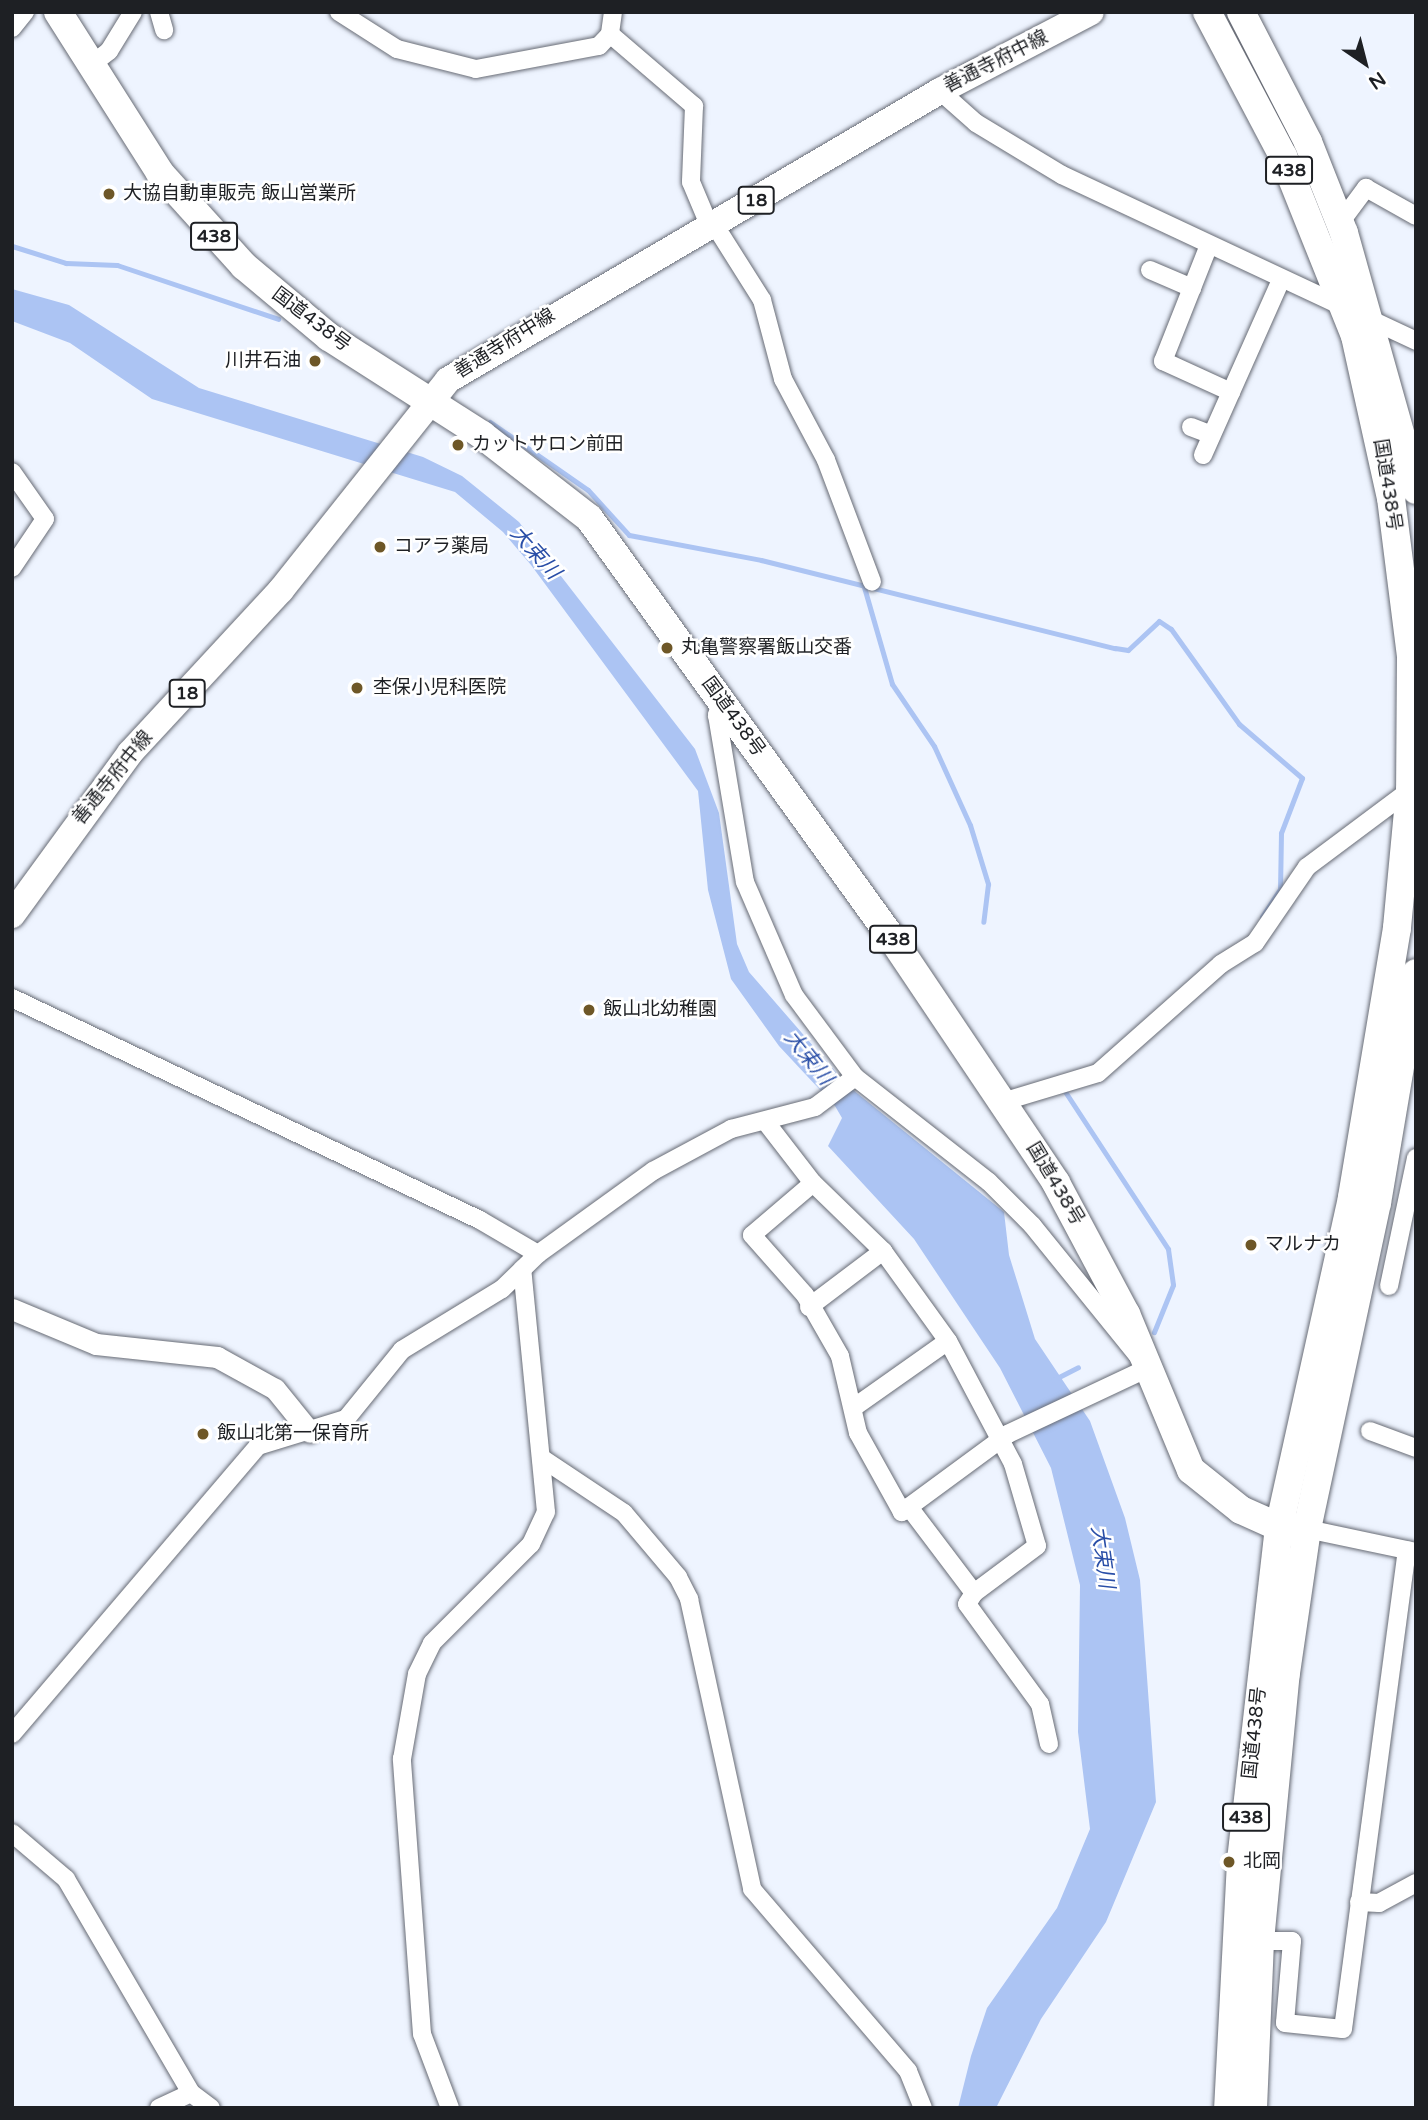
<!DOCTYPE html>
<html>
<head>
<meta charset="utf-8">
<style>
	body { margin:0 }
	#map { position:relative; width:1428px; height:2120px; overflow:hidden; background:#eef4ff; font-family:"Varela Round","Noto Sans JP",sans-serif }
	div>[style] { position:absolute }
	.water>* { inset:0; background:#acc4f3 }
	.stream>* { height:5px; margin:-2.5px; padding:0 2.5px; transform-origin:2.5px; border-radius:2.5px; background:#acc4f3 }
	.roads { filter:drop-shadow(0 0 2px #676b75) drop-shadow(0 0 2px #676b75) }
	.minor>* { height:18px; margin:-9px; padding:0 9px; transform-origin:9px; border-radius:9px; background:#fff }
	.tertiary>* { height:21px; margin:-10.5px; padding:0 10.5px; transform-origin:10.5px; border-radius:10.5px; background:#fff }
	.primary>* { height:26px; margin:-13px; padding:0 13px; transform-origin:13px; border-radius:13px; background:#fff }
	.trunk>* { height:28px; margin:-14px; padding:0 14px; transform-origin:14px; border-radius:14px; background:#fff }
	.dots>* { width:19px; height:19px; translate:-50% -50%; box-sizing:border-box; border:4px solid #fff; border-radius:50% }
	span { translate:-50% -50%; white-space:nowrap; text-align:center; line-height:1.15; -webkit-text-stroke:5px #fff; paint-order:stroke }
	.shield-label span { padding:2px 5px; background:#fff; border:2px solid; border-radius:5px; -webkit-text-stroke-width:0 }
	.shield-label { font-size:18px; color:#1e2024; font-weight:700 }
	.street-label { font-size:19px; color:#1e2024 }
	.poi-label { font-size:19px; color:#1e2024 }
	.left { translate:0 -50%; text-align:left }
	.right { translate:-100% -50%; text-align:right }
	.water-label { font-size:21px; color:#294ea7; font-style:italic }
	.frame { position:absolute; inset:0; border:14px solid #1e2024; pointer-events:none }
	.north { position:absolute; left:1330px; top:28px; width:70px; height:70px; -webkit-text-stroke:5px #fff; paint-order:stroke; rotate:145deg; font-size:19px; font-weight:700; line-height:28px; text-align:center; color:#1e2024 }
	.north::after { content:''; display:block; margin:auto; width:24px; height:32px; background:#1e2024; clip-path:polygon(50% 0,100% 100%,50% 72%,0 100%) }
</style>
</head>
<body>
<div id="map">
	<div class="water">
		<div style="clip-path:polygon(12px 289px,69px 305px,199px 388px,423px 457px,462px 476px,519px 522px,695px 749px,719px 813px,737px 944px,749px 972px,847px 1085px,1004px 1212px,1009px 1255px,1035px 1339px,1090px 1421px,1125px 1518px,1140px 1580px,1156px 1802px,1106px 1922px,1041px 2019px,996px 2108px,958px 2108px,971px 2056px,987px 2008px,1057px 1908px,1090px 1829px,1078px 1732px,1080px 1585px,1051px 1468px,1000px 1368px,914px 1239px,828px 1146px,842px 1118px,835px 1106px,779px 1046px,731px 979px,708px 890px,698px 791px,531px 565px,503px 532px,455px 492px,152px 399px,70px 343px,12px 321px)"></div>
	</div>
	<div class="stream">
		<div style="left:12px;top:246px;width:57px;rotate:17.5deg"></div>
		<div style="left:66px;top:263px;width:51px;rotate:2.2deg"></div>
		<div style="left:117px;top:265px;width:170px;rotate:18.5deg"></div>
		<div style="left:490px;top:422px;width:119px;rotate:34.8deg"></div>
		<div style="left:588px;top:490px;width:61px;rotate:47.7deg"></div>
		<div style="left:629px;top:535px;width:134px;rotate:10.7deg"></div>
		<div style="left:761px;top:560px;width:365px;rotate:14deg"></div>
		<div style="left:1115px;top:648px;width:13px;rotate:9deg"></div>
		<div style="left:1128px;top:650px;width:42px;rotate:-43.1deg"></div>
		<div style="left:1159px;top:621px;width:14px;rotate:34deg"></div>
		<div style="left:1171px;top:629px;width:117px;rotate:54.4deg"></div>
		<div style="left:1239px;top:724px;width:83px;rotate:40.6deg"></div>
		<div style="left:1302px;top:778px;width:59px;rotate:110.9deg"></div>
		<div style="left:1281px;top:833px;width:56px;rotate:91deg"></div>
		<div style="left:1280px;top:889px;width:33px;rotate:123deg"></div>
		<div style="left:864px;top:587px;width:101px;rotate:73.9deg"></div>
		<div style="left:892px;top:684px;width:75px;rotate:55.9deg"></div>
		<div style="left:934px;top:746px;width:87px;rotate:65.5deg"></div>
		<div style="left:970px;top:825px;width:62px;rotate:73deg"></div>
		<div style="left:988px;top:884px;width:38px;rotate:97deg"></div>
		<div style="left:1064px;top:1090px;width:190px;rotate:56.8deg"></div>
		<div style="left:1168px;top:1249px;width:36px;rotate:82deg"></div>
		<div style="left:1173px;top:1285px;width:51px;rotate:112deg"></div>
		<div style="left:1053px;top:1380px;width:28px;rotate:-27deg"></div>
	</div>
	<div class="roads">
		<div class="minor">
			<div style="left:159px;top:12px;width:19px;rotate:74deg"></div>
			<div style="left:339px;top:12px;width:69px;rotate:32.5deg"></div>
			<div style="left:397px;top:49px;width:81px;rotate:14.2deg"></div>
			<div style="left:476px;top:69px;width:125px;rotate:-10.6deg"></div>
			<div style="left:599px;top:46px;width:16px;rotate:-47deg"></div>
			<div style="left:613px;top:12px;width:22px;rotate:98deg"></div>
			<div style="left:610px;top:34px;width:111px;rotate:40.6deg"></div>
			<div style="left:694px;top:106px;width:76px;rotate:92.3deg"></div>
			<div style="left:691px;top:182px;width:49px;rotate:67.1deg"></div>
			<div style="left:12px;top:28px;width:21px;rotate:-51deg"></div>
			<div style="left:91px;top:65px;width:23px;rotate:-38deg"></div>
			<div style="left:109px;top:51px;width:46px;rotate:-58.4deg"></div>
			<div style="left:940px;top:91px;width:48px;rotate:41.6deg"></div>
			<div style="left:976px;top:123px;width:100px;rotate:31.2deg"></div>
			<div style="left:1062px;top:175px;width:391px;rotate:25.1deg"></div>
			<div style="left:1340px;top:223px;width:44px;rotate:-53.4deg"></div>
			<div style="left:1366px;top:188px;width:57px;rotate:29.2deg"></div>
			<div style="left:714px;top:224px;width:90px;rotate:57.7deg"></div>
			<div style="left:762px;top:300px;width:82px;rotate:75.1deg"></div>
			<div style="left:783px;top:379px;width:92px;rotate:62deg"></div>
			<div style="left:826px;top:460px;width:130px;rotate:69.3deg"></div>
			<div style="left:1209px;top:245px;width:125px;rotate:111.6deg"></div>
			<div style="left:1163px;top:361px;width:75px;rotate:24.5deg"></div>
			<div style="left:1150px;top:270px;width:46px;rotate:23.2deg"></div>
			<div style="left:1191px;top:427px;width:22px;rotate:21deg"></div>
			<div style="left:1203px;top:455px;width:192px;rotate:-66deg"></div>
			<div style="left:12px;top:472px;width:57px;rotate:54.9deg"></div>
			<div style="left:45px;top:519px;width:59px;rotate:124deg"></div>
			<div style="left:721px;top:701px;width:15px;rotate:106deg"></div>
			<div style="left:717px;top:715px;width:169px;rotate:80.5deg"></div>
			<div style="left:745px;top:882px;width:123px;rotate:66.6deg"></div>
			<div style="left:794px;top:995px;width:102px;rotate:53.4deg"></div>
			<div style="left:855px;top:1077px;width:170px;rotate:38.1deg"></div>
			<div style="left:989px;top:1182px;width:61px;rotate:45deg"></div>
			<div style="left:1032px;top:1225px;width:184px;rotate:51deg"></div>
			<div style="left:1148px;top:1368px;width:155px;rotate:154.8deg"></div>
			<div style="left:1008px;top:1434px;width:132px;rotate:143.7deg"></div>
			<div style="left:902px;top:1512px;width:90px;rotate:-119.1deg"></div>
			<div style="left:858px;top:1433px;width:79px;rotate:-103.2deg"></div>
			<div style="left:840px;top:1356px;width:70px;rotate:-119.8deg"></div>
			<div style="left:805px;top:1295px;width:80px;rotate:-131.5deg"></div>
			<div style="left:752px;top:1235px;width:80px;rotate:-40.4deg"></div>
			<div style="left:12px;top:998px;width:518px;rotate:25.38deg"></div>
			<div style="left:480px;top:1220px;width:67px;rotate:30.4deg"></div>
			<div style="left:1002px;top:1102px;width:100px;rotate:-16.8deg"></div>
			<div style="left:1098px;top:1073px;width:164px;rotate:-41.5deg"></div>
			<div style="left:1221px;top:964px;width:40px;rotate:-32deg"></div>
			<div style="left:1255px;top:943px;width:92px;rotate:-55.6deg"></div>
			<div style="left:1307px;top:867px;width:129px;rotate:-36.8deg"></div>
			<div style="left:765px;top:1121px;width:78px;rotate:52.3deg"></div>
			<div style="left:813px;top:1183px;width:98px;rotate:44.2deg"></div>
			<div style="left:883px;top:1251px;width:111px;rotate:54.2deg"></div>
			<div style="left:948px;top:1341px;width:139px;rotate:62.1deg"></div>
			<div style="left:1013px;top:1464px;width:85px;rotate:73.7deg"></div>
			<div style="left:1037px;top:1546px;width:79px;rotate:143.3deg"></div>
			<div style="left:974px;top:1593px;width:108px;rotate:-127.1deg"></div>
			<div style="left:1389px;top:1286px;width:131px;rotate:-78.1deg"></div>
			<div style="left:809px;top:1307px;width:93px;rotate:-37.1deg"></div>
			<div style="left:853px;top:1408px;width:116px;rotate:-35.2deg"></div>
			<div style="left:1370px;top:1431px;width:49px;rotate:20.3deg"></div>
			<div style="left:543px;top:1459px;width:97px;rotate:33.7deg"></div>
			<div style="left:624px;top:1513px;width:84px;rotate:49.8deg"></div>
			<div style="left:678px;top:1577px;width:25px;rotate:63deg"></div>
			<div style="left:689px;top:1599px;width:297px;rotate:77.7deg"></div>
			<div style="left:752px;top:1889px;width:240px;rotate:49.4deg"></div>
			<div style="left:908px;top:2071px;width:40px;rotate:68deg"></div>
			<div style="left:1307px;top:1529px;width:111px;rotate:11.9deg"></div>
			<div style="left:974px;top:1593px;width:13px;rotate:122deg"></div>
			<div style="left:967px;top:1604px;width:124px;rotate:53.9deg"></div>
			<div style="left:1040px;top:1704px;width:41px;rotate:77.3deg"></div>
			<div style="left:12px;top:1734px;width:379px;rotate:-49.5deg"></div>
			<div style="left:258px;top:1446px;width:92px;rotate:-17.1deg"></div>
			<div style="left:346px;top:1419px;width:89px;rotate:-50.9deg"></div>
			<div style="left:402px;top:1350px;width:117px;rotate:-31.4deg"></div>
			<div style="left:502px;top:1289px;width:50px;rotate:-44.2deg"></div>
			<div style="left:538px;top:1254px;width:142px;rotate:-35.8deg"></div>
			<div style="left:653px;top:1171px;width:89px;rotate:-28.3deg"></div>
			<div style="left:731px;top:1129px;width:87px;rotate:-14.7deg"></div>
			<div style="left:815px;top:1107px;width:50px;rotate:-36.9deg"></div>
			<div style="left:12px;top:1833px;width:71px;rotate:40.4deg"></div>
			<div style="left:66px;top:1879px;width:248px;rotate:59.7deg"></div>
			<div style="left:191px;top:2093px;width:25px;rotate:37deg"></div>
			<div style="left:1359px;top:1902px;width:20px;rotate:3deg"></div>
			<div style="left:1379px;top:1903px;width:42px;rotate:-28.4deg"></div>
			<div style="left:1260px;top:1941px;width:32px"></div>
			<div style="left:1292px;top:1941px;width:82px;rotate:94.9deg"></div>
			<div style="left:1285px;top:2023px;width:58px;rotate:5.9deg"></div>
			<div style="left:1343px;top:2029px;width:483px;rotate:-82.4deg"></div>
			<div style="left:159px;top:2108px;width:35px;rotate:-25deg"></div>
			<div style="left:450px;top:2108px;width:79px;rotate:-110.7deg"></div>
			<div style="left:422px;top:2034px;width:276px;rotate:-94.2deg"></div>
			<div style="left:402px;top:1759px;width:86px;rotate:-80deg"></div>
			<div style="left:417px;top:1674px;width:34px;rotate:-64deg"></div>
			<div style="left:432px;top:1643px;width:140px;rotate:-45deg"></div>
			<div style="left:531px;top:1544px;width:35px;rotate:-65deg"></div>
			<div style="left:546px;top:1512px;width:244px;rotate:-95.6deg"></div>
		</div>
		<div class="tertiary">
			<div style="left:12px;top:1309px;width:91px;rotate:22.6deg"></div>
			<div style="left:96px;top:1344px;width:122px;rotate:6.1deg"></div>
			<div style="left:217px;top:1357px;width:66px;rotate:28.9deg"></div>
			<div style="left:275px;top:1389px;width:55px;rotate:50.9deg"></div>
		</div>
		<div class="primary">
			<div style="left:12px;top:915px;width:200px;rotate:-53.9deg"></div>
			<div style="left:130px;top:753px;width:222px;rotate:-47.2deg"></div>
			<div style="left:281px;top:590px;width:268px;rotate:-51.5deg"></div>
			<div style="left:448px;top:380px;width:571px;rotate:-30.43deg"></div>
			<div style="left:940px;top:91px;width:170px;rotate:-27.6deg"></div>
		</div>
		<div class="trunk">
			<div style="left:58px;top:12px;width:191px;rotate:57.6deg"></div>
			<div style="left:160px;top:173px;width:125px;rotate:47.9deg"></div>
			<div style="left:244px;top:266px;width:111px;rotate:39.9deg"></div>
			<div style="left:329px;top:337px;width:182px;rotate:32.6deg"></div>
			<div style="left:482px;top:435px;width:135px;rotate:37.8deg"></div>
			<div style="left:589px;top:518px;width:516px;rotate:54.22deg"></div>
			<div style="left:891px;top:937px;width:296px;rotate:56.1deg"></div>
			<div style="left:1056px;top:1183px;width:149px;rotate:61.9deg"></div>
			<div style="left:1126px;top:1314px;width:169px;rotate:67.4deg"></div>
			<div style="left:1191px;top:1470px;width:64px;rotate:38.7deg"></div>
			<div style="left:1241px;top:1510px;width:42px;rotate:24.1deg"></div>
			<div style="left:1279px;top:1527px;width:28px;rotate:4deg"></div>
			<div style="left:1207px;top:12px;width:163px;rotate:62.2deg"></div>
			<div style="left:1283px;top:156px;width:194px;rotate:68.2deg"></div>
			<div style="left:1355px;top:336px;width:166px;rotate:77.5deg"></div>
			<div style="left:1391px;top:498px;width:159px;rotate:82.8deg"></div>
			<div style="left:1411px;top:656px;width:134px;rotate:90.4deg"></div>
			<div style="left:1410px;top:790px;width:139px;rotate:95.4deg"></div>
			<div style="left:1397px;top:928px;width:274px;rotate:99.5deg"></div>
			<div style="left:1352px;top:1198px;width:337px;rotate:102.5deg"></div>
			<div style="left:1279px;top:1527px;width:337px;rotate:96.5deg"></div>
			<div style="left:1241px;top:1862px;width:246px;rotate:93deg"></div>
			<div style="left:1241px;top:12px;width:146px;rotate:62.7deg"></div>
			<div style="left:1308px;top:142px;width:98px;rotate:68.4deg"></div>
			<div style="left:1344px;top:233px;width:267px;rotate:74.3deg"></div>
			<div style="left:1253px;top:2108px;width:167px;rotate:-87.6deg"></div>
			<div style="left:1260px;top:1941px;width:269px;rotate:-84.5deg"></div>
			<div style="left:1286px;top:1673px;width:146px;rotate:-81.7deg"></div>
			<div style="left:1307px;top:1529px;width:333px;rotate:-77.9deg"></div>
			<div style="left:1377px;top:1203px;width:233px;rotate:-80.4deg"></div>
		</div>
	</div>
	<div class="dots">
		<div style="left:109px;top:194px;background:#6e5727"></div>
		<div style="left:315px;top:361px;background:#6e5727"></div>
		<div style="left:458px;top:445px;background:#6e5727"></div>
		<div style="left:380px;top:547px;background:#6e5727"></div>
		<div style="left:667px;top:648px;background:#6e5727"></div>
		<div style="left:357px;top:688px;background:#6e5727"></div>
		<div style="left:589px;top:1010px;background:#6e5727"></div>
		<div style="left:1251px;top:1245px;background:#6e5727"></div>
		<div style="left:203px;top:1434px;background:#6e5727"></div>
		<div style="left:1229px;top:1862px;background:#6e5727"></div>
	</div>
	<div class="shield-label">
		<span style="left:1289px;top:170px">438</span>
		<span style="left:756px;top:200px">18</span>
		<span style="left:214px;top:236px">438</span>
		<span style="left:187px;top:693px">18</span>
		<span style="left:893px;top:939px">438</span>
		<span style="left:1246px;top:1817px">438</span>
	</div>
	<div class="street-label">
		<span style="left:996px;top:62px;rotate:-27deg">善通寺府中線</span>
		<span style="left:311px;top:320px;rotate:37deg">国道438号</span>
		<span style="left:505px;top:344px;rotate:-32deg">善通寺府中線</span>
		<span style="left:1387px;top:485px;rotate:81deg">国道438号</span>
		<span style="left:733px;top:717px;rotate:54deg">国道438号</span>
		<span style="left:113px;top:778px;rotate:-51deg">善通寺府中線</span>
		<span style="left:1055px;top:1184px;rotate:59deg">国道438号</span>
		<span style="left:1255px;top:1733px;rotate:-84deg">国道438号</span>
	</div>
	<div class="poi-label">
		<span class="left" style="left:123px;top:194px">大協自動車販売 飯山営業所</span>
		<span class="right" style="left:301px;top:361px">川井石油</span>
		<span class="left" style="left:472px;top:445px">カットサロン前田</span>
		<span class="left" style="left:394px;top:547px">コアラ薬局</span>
		<span class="left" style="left:681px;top:648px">丸亀警察署飯山交番</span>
		<span class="left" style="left:373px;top:688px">杢保小児科医院</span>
		<span class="left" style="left:603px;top:1010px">飯山北幼稚園</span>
		<span class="left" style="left:1265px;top:1245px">マルナカ</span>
		<span class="left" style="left:217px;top:1434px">飯山北第一保育所</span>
		<span class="left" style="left:1243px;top:1862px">北岡</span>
	</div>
	<div class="water-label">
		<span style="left:535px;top:553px;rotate:48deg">大束川</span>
		<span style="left:808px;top:1058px;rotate:51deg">大束川</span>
		<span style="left:1102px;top:1557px;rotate:82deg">大束川</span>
	</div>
	<div class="frame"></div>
	<div class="north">N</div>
</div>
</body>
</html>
